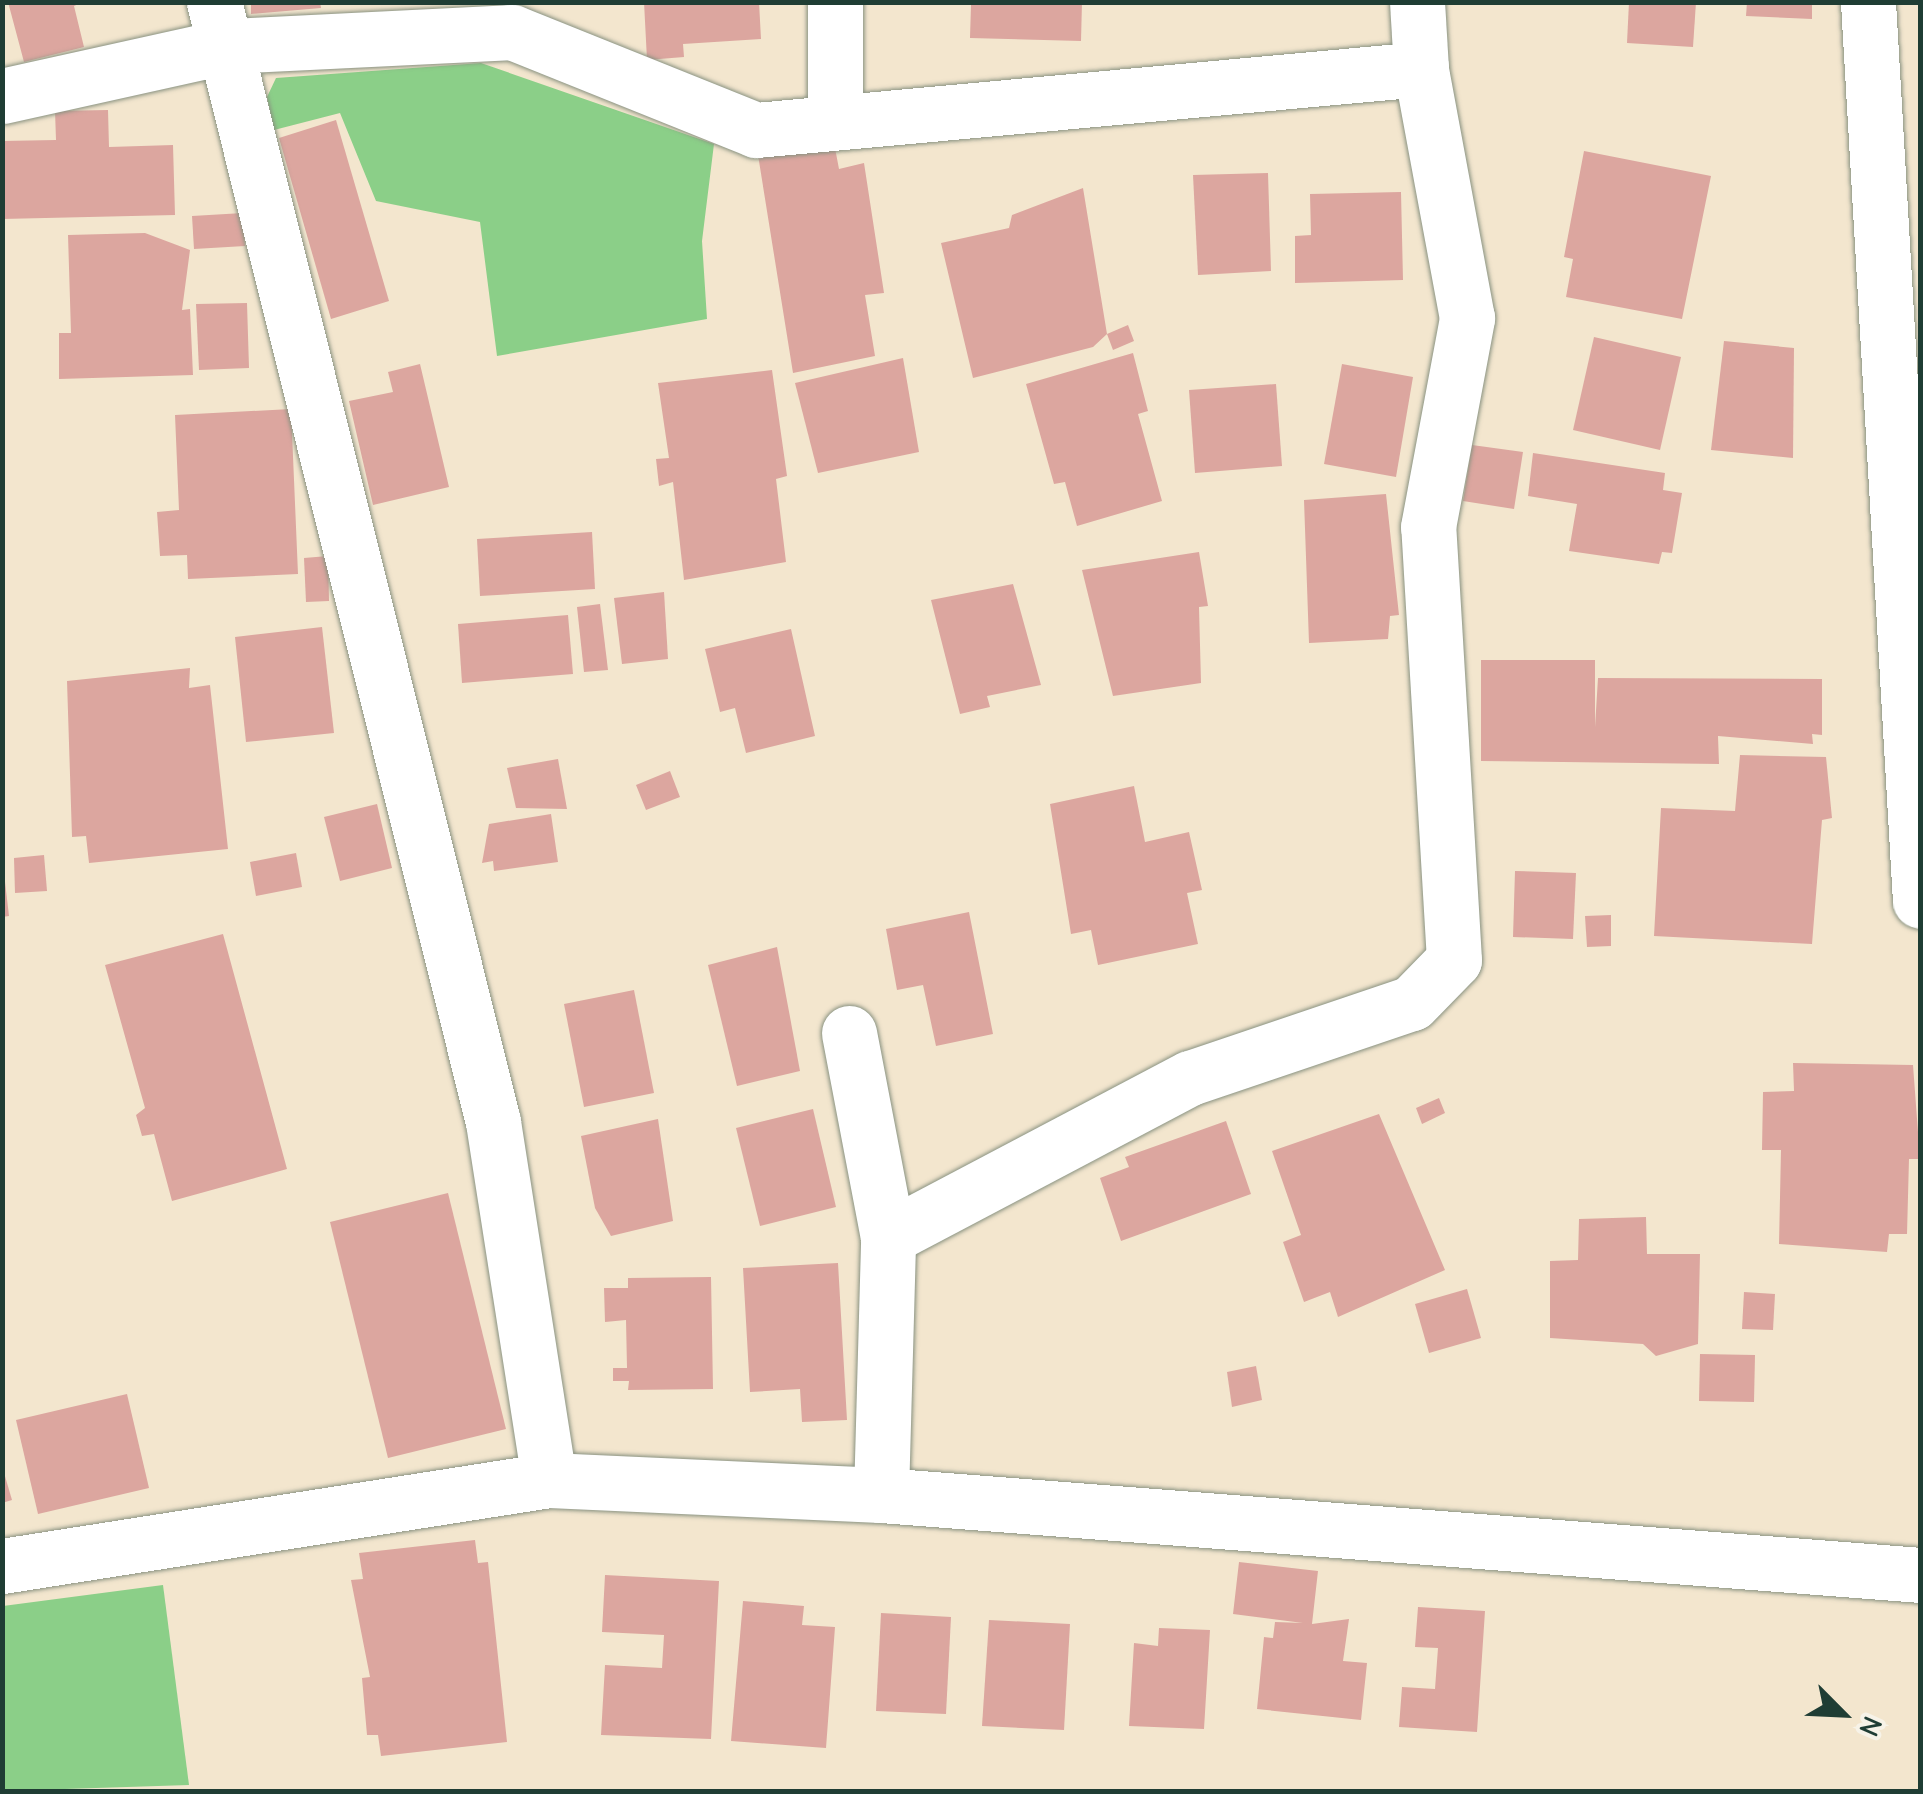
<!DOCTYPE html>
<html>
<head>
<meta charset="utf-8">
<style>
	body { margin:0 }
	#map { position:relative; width:1923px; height:1794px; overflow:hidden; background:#f3e6ce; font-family:"Comic Neue",sans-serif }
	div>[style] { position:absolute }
	.green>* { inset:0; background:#8bcf88 }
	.building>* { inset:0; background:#dca69f }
	.roads { filter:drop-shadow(0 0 2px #899281) drop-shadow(0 0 2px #899281) }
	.minor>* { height:55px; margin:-27.5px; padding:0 27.5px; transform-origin:27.5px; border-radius:27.5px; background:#fff }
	span { translate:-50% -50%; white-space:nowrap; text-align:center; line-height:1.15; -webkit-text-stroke:8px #f7f3e8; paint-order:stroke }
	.frame { position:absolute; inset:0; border:5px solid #1f3d34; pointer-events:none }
	.north { position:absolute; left:1793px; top:1664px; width:100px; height:100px; -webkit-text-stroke:8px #f7f3e8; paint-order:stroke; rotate:114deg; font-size:28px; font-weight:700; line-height:40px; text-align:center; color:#1f3d34 }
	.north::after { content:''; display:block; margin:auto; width:35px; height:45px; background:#1f3d34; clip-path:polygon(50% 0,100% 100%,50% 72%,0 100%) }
</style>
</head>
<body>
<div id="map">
	<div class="green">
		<div style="clip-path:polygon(481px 63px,714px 144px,702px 241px,707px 319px,497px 356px,480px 222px,376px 201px,340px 113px,274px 130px,267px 97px,276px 78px)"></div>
		<div style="clip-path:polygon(163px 1585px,189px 1785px,3px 1791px,3px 1606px)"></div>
	</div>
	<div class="building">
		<div style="clip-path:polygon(8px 2px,83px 2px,74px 6px,84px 47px,24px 62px)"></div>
		<div style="clip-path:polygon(251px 2px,320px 2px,321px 8px,251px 14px)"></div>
		<div style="clip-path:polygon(644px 2px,759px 2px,761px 39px,683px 44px,684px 57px,647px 60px)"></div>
		<div style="clip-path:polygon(1082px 2px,1081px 41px,970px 38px,971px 5px)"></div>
		<div style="clip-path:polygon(1629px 2px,1696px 2px,1693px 47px,1627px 43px)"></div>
		<div style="clip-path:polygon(1747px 2px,1812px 2px,1812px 19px,1746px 16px)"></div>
		<div style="clip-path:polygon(108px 110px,109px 147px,173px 145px,175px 215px,2px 219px,2px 141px,56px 140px,55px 111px)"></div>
		<div style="clip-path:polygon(336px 120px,389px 301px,331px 319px,279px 138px)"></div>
		<div style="clip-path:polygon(835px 148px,839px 169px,864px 163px,884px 293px,865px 295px,875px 356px,793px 373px,758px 155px)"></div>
		<div style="clip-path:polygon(1584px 151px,1711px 176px,1682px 319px,1566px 297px,1573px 259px,1564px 257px)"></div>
		<div style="clip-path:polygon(1268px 173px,1271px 271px,1198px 275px,1193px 175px)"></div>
		<div style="clip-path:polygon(1083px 188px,1107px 334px,1093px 347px,973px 378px,941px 243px,1009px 228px,1012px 215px)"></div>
		<div style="clip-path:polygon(1401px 192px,1403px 280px,1295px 283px,1295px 236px,1311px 235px,1310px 194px)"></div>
		<div style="clip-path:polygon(243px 213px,245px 246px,194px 249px,192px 216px)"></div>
		<div style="clip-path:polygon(145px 233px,190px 250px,182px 310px,190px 309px,193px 375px,59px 379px,59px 333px,71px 333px,68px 235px)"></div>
		<div style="clip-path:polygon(247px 303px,249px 368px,199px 370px,196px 304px)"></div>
		<div style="clip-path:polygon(1128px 325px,1134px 341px,1113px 350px,1107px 334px)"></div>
		<div style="clip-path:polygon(1594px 337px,1681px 357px,1660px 450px,1573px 430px)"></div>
		<div style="clip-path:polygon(1724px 341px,1794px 348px,1793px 458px,1711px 450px)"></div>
		<div style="clip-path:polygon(1133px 353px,1148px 411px,1138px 414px,1162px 501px,1077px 526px,1065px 482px,1054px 484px,1026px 384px)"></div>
		<div style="clip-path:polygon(903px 358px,919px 452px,818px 473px,795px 383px)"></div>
		<div style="clip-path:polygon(420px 364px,449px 487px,373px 505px,349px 401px,393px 392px,388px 372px)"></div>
		<div style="clip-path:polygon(1342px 364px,1413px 377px,1396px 477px,1324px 464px)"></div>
		<div style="clip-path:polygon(772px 370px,787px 476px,776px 479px,786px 562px,684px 580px,673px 482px,659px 486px,656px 459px,669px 458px,658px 383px)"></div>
		<div style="clip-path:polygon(1276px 384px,1282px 466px,1195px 473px,1189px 390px)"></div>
		<div style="clip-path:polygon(291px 409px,298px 574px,188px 579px,187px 555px,160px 556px,157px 512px,179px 510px,175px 415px)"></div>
		<div style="clip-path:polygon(1472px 445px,1523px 452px,1514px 509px,1463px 501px)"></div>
		<div style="clip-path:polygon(1533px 453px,1665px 473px,1663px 490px,1682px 493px,1672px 553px,1662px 552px,1659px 564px,1569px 551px,1577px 504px,1528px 496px)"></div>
		<div style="clip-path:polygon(1386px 494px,1399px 615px,1390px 616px,1388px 639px,1309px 643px,1304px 500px)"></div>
		<div style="clip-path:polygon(592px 532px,595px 589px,480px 596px,477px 539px)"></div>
		<div style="clip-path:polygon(1199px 552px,1208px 606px,1199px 607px,1201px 683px,1113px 696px,1082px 570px)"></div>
		<div style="clip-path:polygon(328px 556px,329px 601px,306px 602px,304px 558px)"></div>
		<div style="clip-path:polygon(1013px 584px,1041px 685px,987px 696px,990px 707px,960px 714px,931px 600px)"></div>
		<div style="clip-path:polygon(664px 592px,668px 659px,622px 664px,614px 598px)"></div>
		<div style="clip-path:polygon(600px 604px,608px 670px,584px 672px,577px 607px)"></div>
		<div style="clip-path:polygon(568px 615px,573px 674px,462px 683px,458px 624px)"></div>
		<div style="clip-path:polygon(322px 627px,334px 733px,246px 742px,235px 637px)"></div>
		<div style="clip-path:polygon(791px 629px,815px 736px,746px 753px,735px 708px,720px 712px,705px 649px)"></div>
		<div style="clip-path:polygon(1481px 660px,1595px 660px,1595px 727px,1598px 678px,1822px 679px,1822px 735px,1812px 734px,1813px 744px,1718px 736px,1719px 764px,1481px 761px)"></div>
		<div style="clip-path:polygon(190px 668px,189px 688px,210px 685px,228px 849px,89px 863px,86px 836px,72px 837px,67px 681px)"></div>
		<div style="clip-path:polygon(1740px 755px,1826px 757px,1832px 818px,1822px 820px,1812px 944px,1654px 936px,1661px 808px,1735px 811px)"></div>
		<div style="clip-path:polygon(558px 759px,567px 809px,516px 808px,507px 768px)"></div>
		<div style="clip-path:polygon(670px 771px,680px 797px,646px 810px,636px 785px)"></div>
		<div style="clip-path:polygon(1134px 786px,1145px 842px,1189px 832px,1202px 890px,1187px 893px,1198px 944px,1098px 965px,1091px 930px,1071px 934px,1050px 804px)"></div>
		<div style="clip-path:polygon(377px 804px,392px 868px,340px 881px,324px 817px)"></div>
		<div style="clip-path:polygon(551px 814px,558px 862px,494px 871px,493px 861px,482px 863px,489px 824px)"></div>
		<div style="clip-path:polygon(296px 853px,302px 887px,256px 896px,250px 862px)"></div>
		<div style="clip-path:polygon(44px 855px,47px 891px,15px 893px,14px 858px)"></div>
		<div style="clip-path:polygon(2px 856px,9px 916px,2px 917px)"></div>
		<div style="clip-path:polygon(1515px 871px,1576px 873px,1573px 939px,1513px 937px)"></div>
		<div style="clip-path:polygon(969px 912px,993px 1034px,936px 1046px,923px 985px,897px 990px,886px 929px)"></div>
		<div style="clip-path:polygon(1611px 915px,1611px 946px,1587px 947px,1585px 916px)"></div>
		<div style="clip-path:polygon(223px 934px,287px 1169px,172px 1201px,154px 1134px,142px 1136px,136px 1115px,145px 1108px,105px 965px)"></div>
		<div style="clip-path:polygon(777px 947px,800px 1071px,737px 1086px,708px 965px)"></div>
		<div style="clip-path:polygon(634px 990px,654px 1093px,584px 1107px,564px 1004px)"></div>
		<div style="clip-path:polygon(1793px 1063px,1913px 1065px,1920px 1159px,1909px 1159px,1907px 1234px,1889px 1234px,1887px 1252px,1779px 1244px,1781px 1150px,1762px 1150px,1763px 1092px,1794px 1091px)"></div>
		<div style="clip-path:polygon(1439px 1098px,1445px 1113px,1422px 1124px,1416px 1108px)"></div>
		<div style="clip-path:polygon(813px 1109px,836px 1207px,760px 1226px,736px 1128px)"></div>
		<div style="clip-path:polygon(1379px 1114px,1445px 1270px,1338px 1317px,1330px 1292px,1304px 1302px,1283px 1242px,1301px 1235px,1272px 1151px)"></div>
		<div style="clip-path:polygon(658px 1119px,673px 1221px,611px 1236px,595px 1208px,581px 1136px)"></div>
		<div style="clip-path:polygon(1226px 1121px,1251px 1194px,1121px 1241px,1100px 1178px,1129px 1167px,1125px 1157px)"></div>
		<div style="clip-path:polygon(448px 1193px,506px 1429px,388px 1458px,330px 1222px)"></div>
		<div style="clip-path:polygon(1646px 1217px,1647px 1254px,1700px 1254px,1698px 1344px,1656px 1356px,1643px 1344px,1550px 1338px,1550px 1261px,1578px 1260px,1579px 1219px)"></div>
		<div style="clip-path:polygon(838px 1263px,847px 1420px,802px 1422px,800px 1389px,750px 1392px,743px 1268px)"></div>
		<div style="clip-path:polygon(711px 1277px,713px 1389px,628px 1390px,629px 1381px,613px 1381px,613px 1368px,627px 1368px,626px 1320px,605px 1322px,604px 1288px,628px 1288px,628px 1278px)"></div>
		<div style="clip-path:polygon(1467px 1289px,1481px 1338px,1429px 1353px,1415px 1304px)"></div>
		<div style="clip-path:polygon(1744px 1292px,1775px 1294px,1773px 1330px,1742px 1329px)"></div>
		<div style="clip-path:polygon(1700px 1354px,1755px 1355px,1754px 1402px,1699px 1401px)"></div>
		<div style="clip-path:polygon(1256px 1366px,1262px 1400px,1232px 1407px,1227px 1372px)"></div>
		<div style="clip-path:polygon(127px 1394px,149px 1488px,38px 1514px,16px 1420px)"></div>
		<div style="clip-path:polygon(2px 1466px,12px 1500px,2px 1503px)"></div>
		<div style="clip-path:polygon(475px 1540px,478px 1563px,488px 1562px,507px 1742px,381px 1756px,378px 1735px,367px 1735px,362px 1678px,370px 1677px,351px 1580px,363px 1579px,359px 1553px)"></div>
		<div style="clip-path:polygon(1239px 1562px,1318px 1571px,1312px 1624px,1349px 1619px,1343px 1661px,1367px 1663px,1361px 1720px,1257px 1709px,1264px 1637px,1273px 1638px,1275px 1622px,1303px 1623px,1233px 1614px)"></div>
		<div style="clip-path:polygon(605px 1575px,719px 1581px,711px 1739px,601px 1735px,605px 1665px,662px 1668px,664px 1635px,602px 1632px)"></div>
		<div style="clip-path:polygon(743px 1601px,804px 1606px,802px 1625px,835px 1627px,826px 1748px,731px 1741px)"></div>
		<div style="clip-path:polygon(1418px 1607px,1485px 1611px,1477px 1732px,1399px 1727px,1402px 1687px,1435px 1689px,1438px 1648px,1415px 1647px)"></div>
		<div style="clip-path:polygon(881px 1613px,951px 1617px,946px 1714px,876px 1711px)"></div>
		<div style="clip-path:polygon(989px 1620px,1070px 1624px,1064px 1730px,982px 1726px)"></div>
		<div style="clip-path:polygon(1159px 1628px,1210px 1630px,1204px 1729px,1129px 1726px,1134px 1643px,1158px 1646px)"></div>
	</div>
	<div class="roads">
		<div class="minor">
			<div style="left:214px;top:2px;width:1154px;rotate:76.01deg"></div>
			<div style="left:493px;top:1122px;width:362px;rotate:81.1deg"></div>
			<div style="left:835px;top:2px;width:115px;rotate:90deg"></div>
			<div style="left:1868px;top:2px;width:900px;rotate:86.69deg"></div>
			<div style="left:2px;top:96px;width:231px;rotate:-12.5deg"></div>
			<div style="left:228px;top:46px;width:284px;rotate:-2.8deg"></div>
			<div style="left:512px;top:32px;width:263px;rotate:21.9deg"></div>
			<div style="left:756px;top:130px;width:668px;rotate:-5.24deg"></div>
			<div style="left:1421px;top:69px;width:67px;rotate:-93.4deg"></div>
			<div style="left:849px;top:1033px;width:208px;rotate:79.2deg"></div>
			<div style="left:881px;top:1495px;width:258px;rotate:-88.4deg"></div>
			<div style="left:888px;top:1237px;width:341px;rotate:-27.8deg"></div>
			<div style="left:1190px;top:1078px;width:234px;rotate:-18.7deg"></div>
			<div style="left:1412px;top:1003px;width:60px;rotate:-45.7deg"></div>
			<div style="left:1454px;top:960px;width:434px;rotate:-93.4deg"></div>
			<div style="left:1428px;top:527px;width:213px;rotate:-79.4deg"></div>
			<div style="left:1467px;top:318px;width:253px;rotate:-100.5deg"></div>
			<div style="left:2px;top:1566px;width:554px;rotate:-8.93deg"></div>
			<div style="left:549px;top:1480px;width:332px;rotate:2.6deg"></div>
			<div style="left:881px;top:1495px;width:1042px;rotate:4.4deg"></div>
		</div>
	</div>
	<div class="frame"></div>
	<div class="north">N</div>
</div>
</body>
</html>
